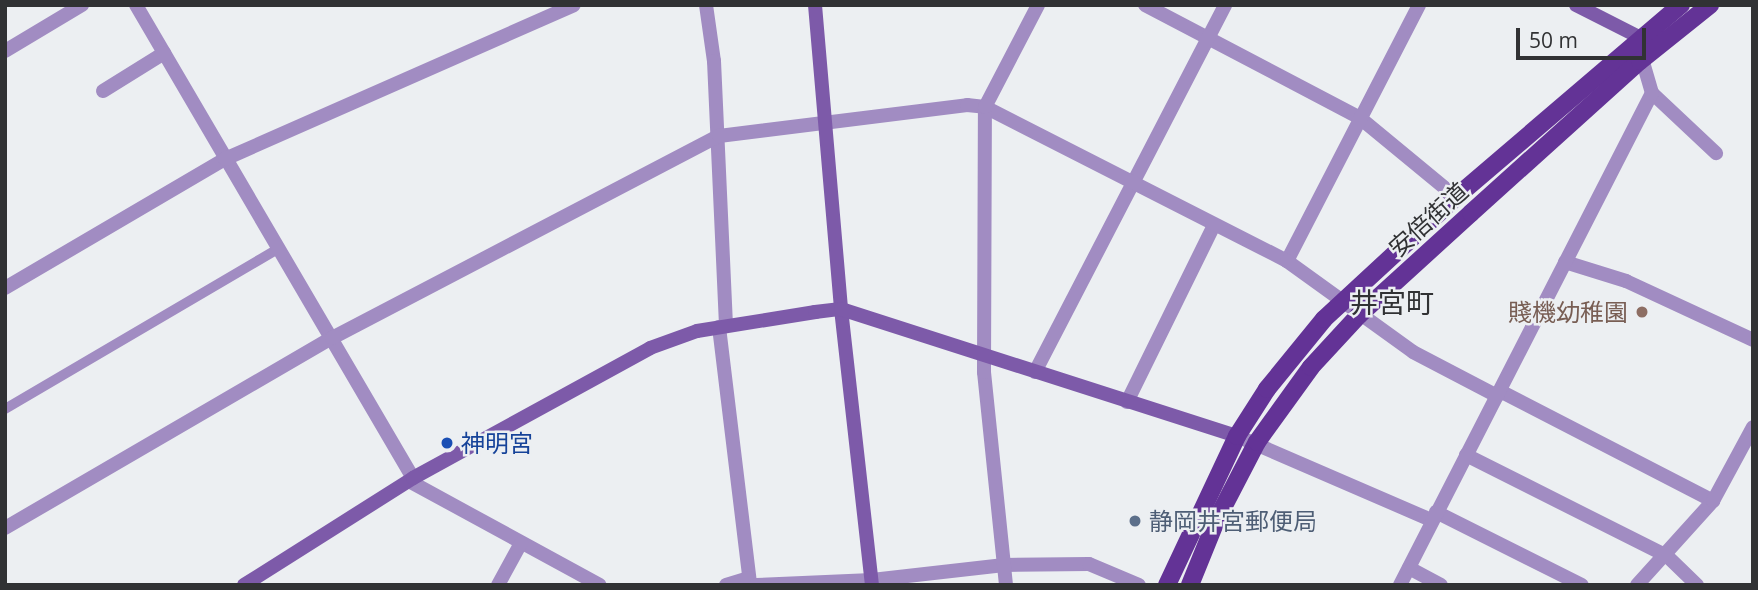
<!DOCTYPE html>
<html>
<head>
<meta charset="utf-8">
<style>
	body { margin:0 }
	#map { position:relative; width:1758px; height:590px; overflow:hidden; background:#eceff2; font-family:"Open Sans","Noto Sans JP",sans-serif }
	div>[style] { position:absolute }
	.lane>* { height:10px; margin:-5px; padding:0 5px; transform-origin:5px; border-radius:5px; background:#a18cc2 }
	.street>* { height:14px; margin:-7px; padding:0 7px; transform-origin:7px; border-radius:7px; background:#a18cc2 }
	.secondary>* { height:14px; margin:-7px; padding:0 7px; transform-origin:7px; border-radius:7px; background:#7d5aa9 }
	.primary>* { height:18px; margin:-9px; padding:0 9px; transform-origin:9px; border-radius:9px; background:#633396 }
	.dots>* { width:19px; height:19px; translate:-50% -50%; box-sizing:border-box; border:4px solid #eceff2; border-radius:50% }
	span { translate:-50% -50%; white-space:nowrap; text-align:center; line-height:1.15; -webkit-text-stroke:5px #eceff2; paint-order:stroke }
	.street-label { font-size:24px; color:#313234 }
	.education-label { font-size:24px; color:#785e54 }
	.right { translate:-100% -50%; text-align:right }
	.transit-label { font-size:24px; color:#164399 }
	.left { translate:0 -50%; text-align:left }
	.service-label { font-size:24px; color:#4e5e75 }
	.quarter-label { font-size:28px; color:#313234 }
	.frame { position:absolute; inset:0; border:7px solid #313234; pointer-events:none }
	.scale { position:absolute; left:1516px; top:28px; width:130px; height:32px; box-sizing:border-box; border:4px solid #313234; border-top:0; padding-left:9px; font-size:21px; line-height:24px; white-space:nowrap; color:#313234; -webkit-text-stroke:5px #eceff2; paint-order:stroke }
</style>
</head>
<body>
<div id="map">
	<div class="lane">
		<div style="left:5px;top:409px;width:316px;rotate:-30.4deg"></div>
	</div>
	<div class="street">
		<div style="left:136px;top:5px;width:548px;rotate:59.65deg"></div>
		<div style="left:706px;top:5px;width:57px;rotate:81.9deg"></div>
		<div style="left:714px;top:61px;width:265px;rotate:87.4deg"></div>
		<div style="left:1145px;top:5px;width:243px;rotate:27.7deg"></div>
		<div style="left:1360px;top:118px;width:124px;rotate:39.5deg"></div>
		<div style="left:5px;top:51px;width:90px;rotate:-30.9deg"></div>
		<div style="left:103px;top:91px;width:72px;rotate:-31.9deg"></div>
		<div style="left:1652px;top:93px;width:88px;rotate:43.2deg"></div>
		<div style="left:1287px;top:261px;width:288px;rotate:-62.7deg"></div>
		<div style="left:1565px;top:262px;width:64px;rotate:17.3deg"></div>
		<div style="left:1626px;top:281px;width:140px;rotate:24.9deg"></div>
		<div style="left:5px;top:288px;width:255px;rotate:-30.4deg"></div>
		<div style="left:225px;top:159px;width:381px;rotate:-23.8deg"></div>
		<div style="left:719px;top:327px;width:260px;rotate:83.1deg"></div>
		<div style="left:1035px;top:372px;width:413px;rotate:-62.6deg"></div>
		<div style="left:1500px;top:391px;width:240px;rotate:27.3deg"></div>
		<div style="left:1127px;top:402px;width:197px;rotate:-63.8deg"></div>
		<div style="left:1237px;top:436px;width:211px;rotate:23.4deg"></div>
		<div style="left:1466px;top:455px;width:225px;rotate:26.7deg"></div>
		<div style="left:1667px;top:556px;width:42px;rotate:44deg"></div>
		<div style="left:409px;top:481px;width:217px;rotate:28.6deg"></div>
		<div style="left:1436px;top:512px;width:163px;rotate:26.6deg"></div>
		<div style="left:5px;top:528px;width:378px;rotate:-30.2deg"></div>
		<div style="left:332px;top:338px;width:437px;rotate:-27.6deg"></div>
		<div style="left:719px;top:136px;width:250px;rotate:-7.1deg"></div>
		<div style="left:967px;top:105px;width:18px;rotate:6deg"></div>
		<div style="left:985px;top:107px;width:339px;rotate:27deg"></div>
		<div style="left:1287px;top:261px;width:155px;rotate:35.8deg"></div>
		<div style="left:1413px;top:352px;width:95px;rotate:27.6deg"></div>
		<div style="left:1409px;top:568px;width:36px;rotate:28deg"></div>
		<div style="left:498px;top:585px;width:48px;rotate:-61.3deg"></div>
		<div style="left:726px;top:585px;width:24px;rotate:-17deg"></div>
		<div style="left:756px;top:585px;width:116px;rotate:-2.5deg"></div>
		<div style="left:872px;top:580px;width:133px;rotate:-6.5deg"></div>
		<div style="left:1004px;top:565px;width:85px;rotate:-0.7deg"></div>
		<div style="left:1089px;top:564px;width:54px;rotate:22.8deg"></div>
		<div style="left:1006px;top:585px;width:214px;rotate:-95.9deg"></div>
		<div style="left:984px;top:372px;width:265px;rotate:-89.8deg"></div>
		<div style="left:985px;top:107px;width:115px;rotate:-62.5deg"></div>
		<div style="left:1400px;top:585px;width:553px;rotate:-62.88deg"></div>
		<div style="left:1652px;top:93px;width:43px;rotate:-106.3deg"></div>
		<div style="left:1637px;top:585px;width:113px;rotate:-47.9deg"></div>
		<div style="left:1713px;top:501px;width:84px;rotate:-61.6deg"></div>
	</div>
	<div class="secondary">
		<div style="left:815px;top:5px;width:305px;rotate:85.1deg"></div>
		<div style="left:841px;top:309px;width:278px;rotate:83.6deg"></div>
		<div style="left:1576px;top:5px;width:71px;rotate:26.9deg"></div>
		<div style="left:244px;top:585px;width:200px;rotate:-32.3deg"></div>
		<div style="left:413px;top:478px;width:270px;rotate:-28.7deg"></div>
		<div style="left:650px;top:348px;width:50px;rotate:-19.9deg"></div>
		<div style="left:697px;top:331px;width:120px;rotate:-9.1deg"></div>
		<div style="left:815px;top:312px;width:26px;rotate:-7deg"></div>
		<div style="left:841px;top:309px;width:416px;rotate:17.8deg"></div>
	</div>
	<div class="primary">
		<div style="left:1167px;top:585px;width:165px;rotate:-64.8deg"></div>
		<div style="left:1237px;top:436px;width:56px;rotate:-57.4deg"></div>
		<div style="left:1267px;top:389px;width:90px;rotate:-50.8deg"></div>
		<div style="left:1324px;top:319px;width:180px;rotate:-42.7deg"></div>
		<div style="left:1456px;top:197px;width:296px;rotate:-40.5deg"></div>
		<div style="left:1190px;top:585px;width:69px;rotate:-67.9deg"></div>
		<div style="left:1216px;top:521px;width:89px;rotate:-62.6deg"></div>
		<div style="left:1257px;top:442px;width:92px;rotate:-54.2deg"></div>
		<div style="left:1311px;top:367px;width:71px;rotate:-47.3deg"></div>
		<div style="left:1359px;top:315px;width:151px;rotate:-42.3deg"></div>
		<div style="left:1471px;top:213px;width:227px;rotate:-42deg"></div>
		<div style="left:1640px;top:61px;width:90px;rotate:-38.7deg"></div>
	</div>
	<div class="dots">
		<div style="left:1642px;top:312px;background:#8d6e63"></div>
		<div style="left:447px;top:443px;background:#1a4fb4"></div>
		<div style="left:1135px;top:521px;background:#5c6f8a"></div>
	</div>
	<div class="street-label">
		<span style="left:1428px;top:219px;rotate:-42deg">安倍街道</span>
	</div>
	<div class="education-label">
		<span class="right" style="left:1628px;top:312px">賤機幼稚園</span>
	</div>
	<div class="transit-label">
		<span class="left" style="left:461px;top:443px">神明宮</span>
	</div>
	<div class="service-label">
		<span class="left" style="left:1149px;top:521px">静岡井宮郵便局</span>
	</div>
	<div class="quarter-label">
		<span style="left:1392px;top:302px">井宮町</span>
	</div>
	<div class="frame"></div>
	<div class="scale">50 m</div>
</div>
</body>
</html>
